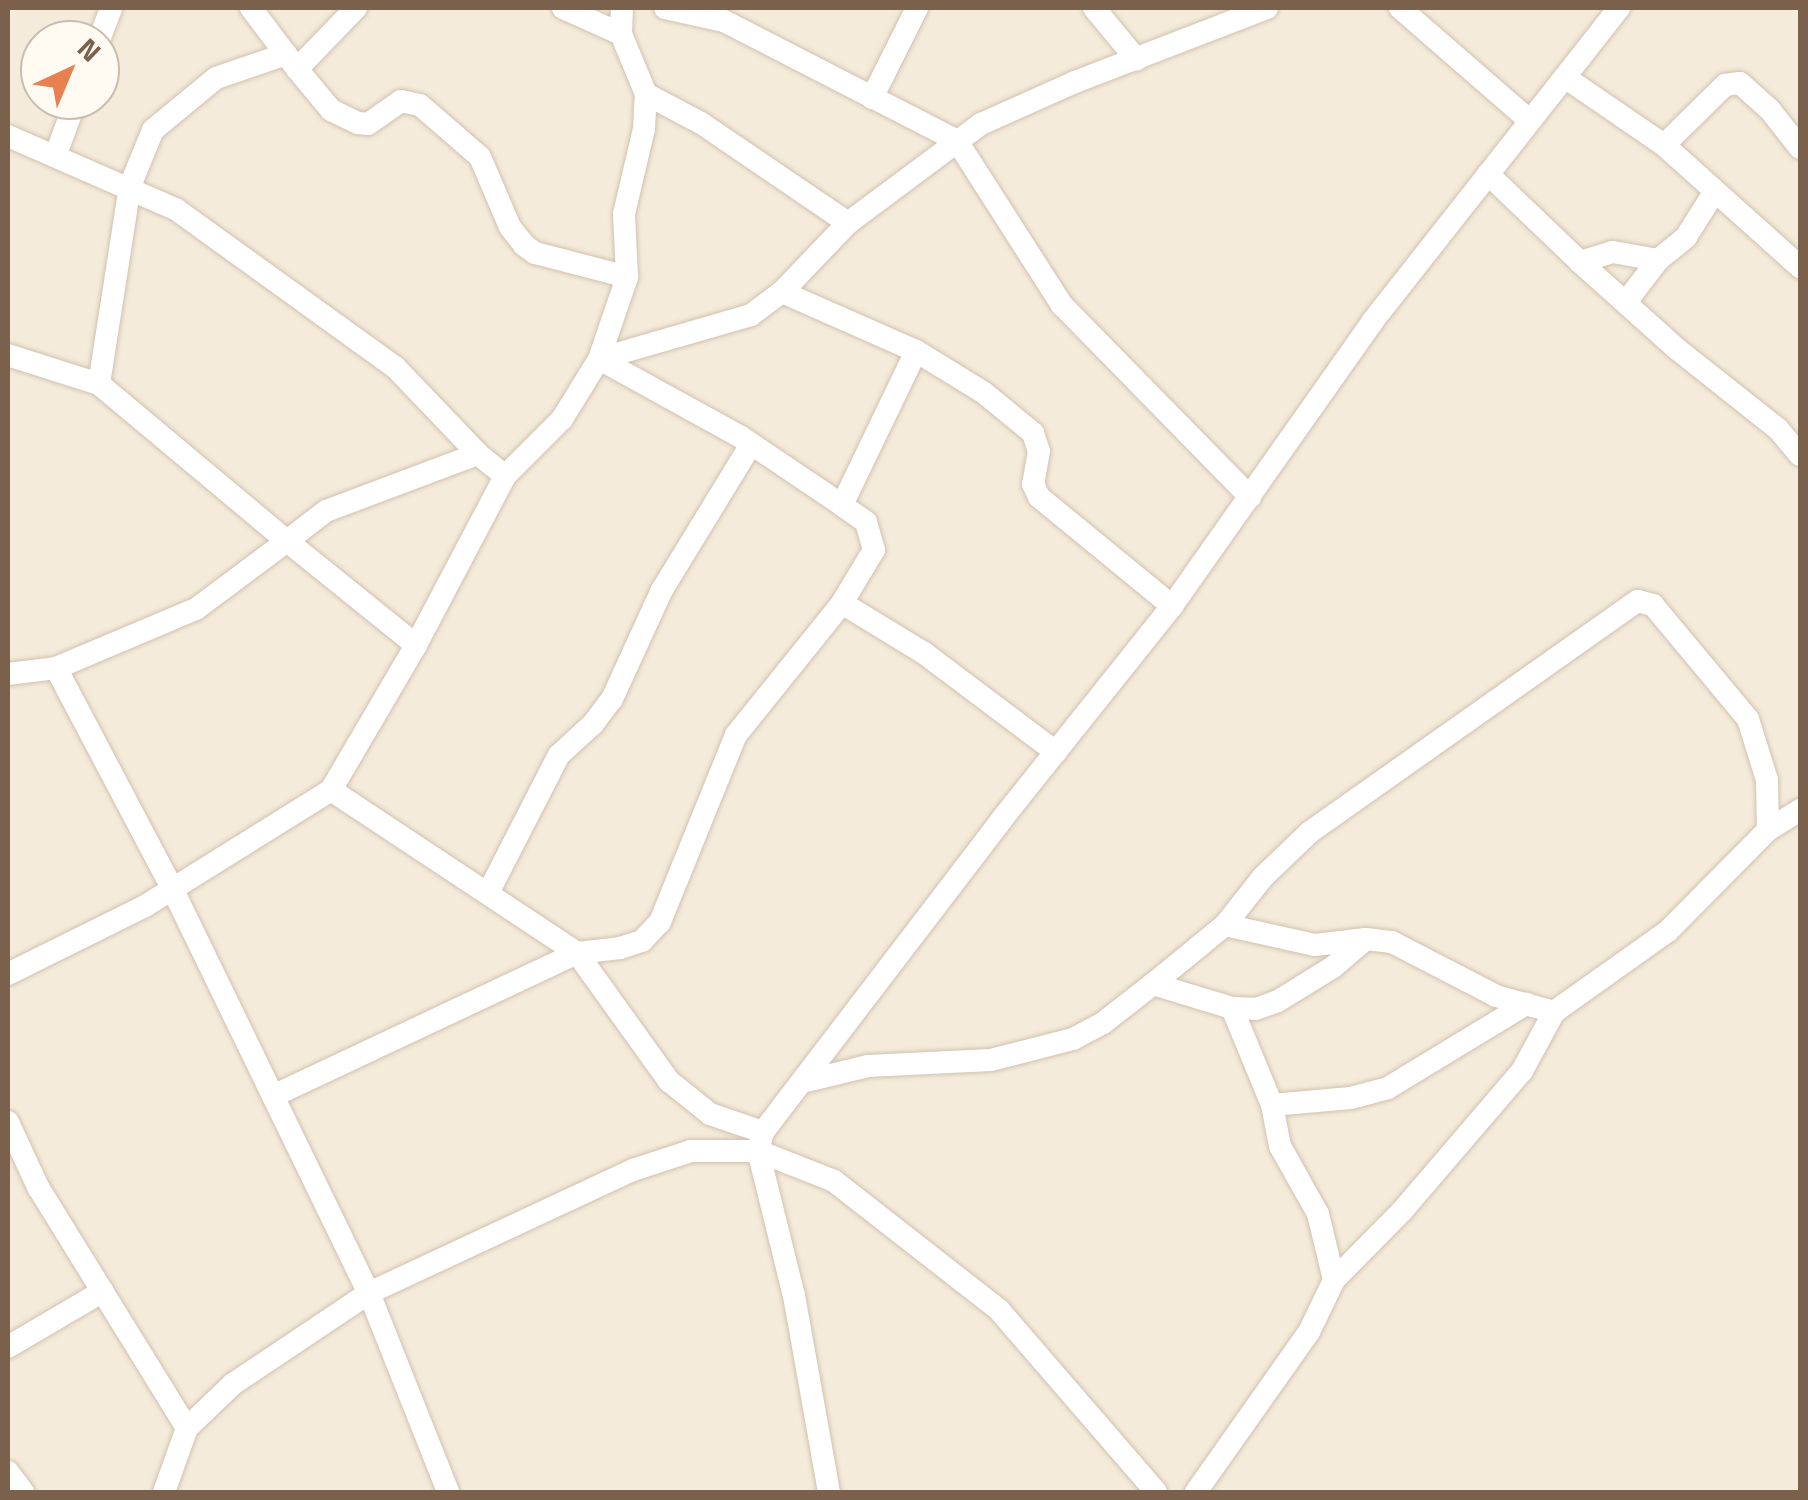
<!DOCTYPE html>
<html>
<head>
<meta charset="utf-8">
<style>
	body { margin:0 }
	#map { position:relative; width:1808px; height:1500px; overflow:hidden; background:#fdf8ec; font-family:"Titillium Web",sans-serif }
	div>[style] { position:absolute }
	.residential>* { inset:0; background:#f5ebda }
	.roads { filter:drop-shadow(0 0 2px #d1c1b0) drop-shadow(0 0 2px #d1c1b0) }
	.minor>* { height:22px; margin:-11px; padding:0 11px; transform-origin:11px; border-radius:11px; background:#fff }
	span { translate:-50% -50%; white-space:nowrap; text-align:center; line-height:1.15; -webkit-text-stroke:8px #fffbf3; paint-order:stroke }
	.frame { position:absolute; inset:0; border:10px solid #7b614c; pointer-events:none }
	.north { position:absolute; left:20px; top:20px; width:100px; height:100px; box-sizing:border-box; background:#fffbf3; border:2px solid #cabdb0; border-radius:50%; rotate:44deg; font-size:28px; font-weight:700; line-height:40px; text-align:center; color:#7b614c }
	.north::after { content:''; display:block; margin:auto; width:35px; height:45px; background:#e9804f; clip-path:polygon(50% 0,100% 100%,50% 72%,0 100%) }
</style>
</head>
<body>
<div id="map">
	<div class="residential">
		<div style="clip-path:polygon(evenodd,8px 8px,1800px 8px,1800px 1492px,8px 1492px,8px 8px,40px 40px,100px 40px,100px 100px,40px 100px,40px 40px)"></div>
	</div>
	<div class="roads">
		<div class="minor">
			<div style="left:251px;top:8px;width:76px;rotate:53deg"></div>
			<div style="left:297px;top:69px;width:85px;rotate:-46deg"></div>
			<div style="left:563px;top:8px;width:64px;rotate:24.1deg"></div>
			<div style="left:665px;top:8px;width:60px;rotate:12.4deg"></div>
			<div style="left:724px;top:21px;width:262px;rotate:27.2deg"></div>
			<div style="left:957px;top:141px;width:195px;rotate:57.4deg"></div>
			<div style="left:1062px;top:305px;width:269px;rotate:45.6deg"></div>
			<div style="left:1094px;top:8px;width:67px;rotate:50.4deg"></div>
			<div style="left:1400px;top:8px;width:172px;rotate:41deg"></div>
			<div style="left:99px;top:40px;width:34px;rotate:-69deg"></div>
			<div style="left:297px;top:69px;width:53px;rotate:50.3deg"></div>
			<div style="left:331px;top:110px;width:30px;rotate:26deg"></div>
			<div style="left:358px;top:123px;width:10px;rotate:6deg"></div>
			<div style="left:368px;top:124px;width:40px;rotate:-34.9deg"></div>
			<div style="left:401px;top:101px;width:19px;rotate:12deg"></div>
			<div style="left:420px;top:105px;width:79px;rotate:40.9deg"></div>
			<div style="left:480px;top:157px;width:76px;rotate:66.8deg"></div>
			<div style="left:510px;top:227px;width:23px;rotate:52deg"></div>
			<div style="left:524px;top:245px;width:14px;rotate:36deg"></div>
			<div style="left:535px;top:253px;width:95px;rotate:14.6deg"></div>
			<div style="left:1566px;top:78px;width:119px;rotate:34.4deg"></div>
			<div style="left:1664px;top:145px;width:183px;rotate:41.9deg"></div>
			<div style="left:646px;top:94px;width:62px;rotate:27.8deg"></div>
			<div style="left:701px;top:123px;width:178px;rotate:34.2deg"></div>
			<div style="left:872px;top:98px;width:101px;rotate:-63.4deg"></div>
			<div style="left:8px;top:136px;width:184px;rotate:23.6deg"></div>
			<div style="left:177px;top:210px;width:269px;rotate:35.8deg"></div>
			<div style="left:395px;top:367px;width:120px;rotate:46.3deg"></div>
			<div style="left:1664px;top:145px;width:86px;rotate:-44.5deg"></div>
			<div style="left:1725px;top:85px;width:15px;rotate:-8deg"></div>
			<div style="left:1740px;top:83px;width:40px;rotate:42deg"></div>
			<div style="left:1770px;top:110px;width:48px;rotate:51.7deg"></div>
			<div style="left:56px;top:154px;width:58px;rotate:-69.7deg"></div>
			<div style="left:1488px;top:174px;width:127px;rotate:43.7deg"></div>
			<div style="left:1580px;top:262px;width:130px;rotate:41.9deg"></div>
			<div style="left:1677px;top:349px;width:129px;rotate:38.4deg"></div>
			<div style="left:1778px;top:429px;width:34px;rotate:50deg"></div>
			<div style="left:1580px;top:262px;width:34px;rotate:-17deg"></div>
			<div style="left:1613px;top:252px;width:46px;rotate:10.1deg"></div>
			<div style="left:782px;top:292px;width:146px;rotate:23.8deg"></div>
			<div style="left:916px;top:351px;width:79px;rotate:31.5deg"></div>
			<div style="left:983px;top:392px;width:65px;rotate:39.4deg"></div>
			<div style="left:1033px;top:433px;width:19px;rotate:72deg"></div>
			<div style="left:1039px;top:451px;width:34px;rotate:100deg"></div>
			<div style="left:1033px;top:484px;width:14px;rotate:65deg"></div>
			<div style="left:1039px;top:497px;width:172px;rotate:39.3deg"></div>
			<div style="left:1626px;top:302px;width:53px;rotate:-52.7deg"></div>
			<div style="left:1658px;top:260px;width:36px;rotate:-39deg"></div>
			<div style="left:1686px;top:237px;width:54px;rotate:-57.8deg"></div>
			<div style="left:8px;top:355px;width:96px;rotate:17.7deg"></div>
			<div style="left:99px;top:384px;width:245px;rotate:39.9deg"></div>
			<div style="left:287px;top:541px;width:49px;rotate:-37.6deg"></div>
			<div style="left:326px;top:511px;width:162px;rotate:-20.6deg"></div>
			<div style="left:478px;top:454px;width:35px;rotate:39deg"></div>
			<div style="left:99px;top:384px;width:200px;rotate:-81.1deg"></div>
			<div style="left:130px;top:186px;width:61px;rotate:-67.7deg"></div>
			<div style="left:153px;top:130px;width:82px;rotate:-39.5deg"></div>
			<div style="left:216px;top:78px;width:74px;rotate:-18.9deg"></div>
			<div style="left:842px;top:505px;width:171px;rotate:-64.3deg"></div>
			<div style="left:842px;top:603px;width:96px;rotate:31.4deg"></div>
			<div style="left:924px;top:653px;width:165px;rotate:36.9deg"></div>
			<div style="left:56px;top:668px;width:246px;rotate:62.2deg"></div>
			<div style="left:171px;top:886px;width:453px;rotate:64.1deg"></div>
			<div style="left:369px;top:1293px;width:214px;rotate:68.3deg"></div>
			<div style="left:8px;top:674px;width:48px;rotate:-7.1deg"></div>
			<div style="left:56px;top:668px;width:152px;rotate:-22.9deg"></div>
			<div style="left:196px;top:609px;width:114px;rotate:-36.8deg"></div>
			<div style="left:287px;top:541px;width:166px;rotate:38.9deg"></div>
			<div style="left:331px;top:790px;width:295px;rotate:33.5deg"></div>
			<div style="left:577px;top:953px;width:158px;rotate:54.3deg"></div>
			<div style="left:669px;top:1081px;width:53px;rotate:38.8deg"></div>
			<div style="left:710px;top:1114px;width:56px;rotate:18.8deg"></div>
			<div style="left:488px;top:893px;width:155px;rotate:-62.8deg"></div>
			<div style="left:559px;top:755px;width:46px;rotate:-42.4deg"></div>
			<div style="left:593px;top:724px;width:31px;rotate:-53deg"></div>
			<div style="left:612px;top:699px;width:120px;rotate:-65.4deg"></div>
			<div style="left:662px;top:590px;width:171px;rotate:-58.6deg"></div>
			<div style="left:1225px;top:925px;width:61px;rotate:-51.6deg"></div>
			<div style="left:1263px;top:877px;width:65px;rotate:-43.8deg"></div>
			<div style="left:1310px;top:832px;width:401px;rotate:-35.2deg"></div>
			<div style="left:1638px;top:601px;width:16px;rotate:15deg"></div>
			<div style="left:1653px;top:605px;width:148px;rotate:50.2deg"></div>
			<div style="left:1748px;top:719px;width:64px;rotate:72.7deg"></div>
			<div style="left:1767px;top:780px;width:50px;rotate:88.9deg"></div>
			<div style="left:8px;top:974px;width:153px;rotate:-26.4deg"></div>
			<div style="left:145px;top:906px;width:219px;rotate:-31.9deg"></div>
			<div style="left:331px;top:790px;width:168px;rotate:-59.6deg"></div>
			<div style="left:416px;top:645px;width:191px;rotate:-62.2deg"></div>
			<div style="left:505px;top:476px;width:81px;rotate:-45deg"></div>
			<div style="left:562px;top:419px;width:70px;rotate:-58.3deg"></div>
			<div style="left:599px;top:359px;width:158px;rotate:-16.1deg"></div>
			<div style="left:751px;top:315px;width:39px;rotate:-37deg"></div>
			<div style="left:782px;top:292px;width:95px;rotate:-46.3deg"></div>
			<div style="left:848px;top:223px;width:166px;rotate:-36.7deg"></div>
			<div style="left:981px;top:124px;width:103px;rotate:-24.1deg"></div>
			<div style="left:1075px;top:82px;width:206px;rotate:-21.1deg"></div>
			<div style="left:1153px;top:984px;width:93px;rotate:-39.3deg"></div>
			<div style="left:1225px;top:925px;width:92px;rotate:12.5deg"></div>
			<div style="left:1315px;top:945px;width:51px;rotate:-6.7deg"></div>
			<div style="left:806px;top:1081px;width:64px;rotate:-13.6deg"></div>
			<div style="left:868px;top:1066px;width:123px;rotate:-2.8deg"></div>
			<div style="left:991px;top:1060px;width:85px;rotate:-14.4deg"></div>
			<div style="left:1073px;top:1039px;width:34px;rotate:-28deg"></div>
			<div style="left:1103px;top:1023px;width:63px;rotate:-38deg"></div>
			<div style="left:1153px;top:984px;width:83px;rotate:16.9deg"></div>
			<div style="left:1232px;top:1008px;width:24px;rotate:2deg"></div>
			<div style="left:1256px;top:1009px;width:23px;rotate:-20deg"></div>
			<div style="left:1278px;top:1001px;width:65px;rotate:-31.7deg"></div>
			<div style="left:1333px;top:967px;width:43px;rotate:-40.3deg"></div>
			<div style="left:1366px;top:939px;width:26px;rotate:7deg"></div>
			<div style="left:1392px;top:942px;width:117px;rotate:27.4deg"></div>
			<div style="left:1496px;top:996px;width:60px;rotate:15.4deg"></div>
			<div style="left:1554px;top:1012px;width:140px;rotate:-35.4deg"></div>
			<div style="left:1668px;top:931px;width:142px;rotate:-45.3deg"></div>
			<div style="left:1768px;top:830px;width:38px;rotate:-32deg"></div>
			<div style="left:273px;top:1096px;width:336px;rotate:-25.2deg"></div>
			<div style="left:577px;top:953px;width:43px;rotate:-6.6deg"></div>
			<div style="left:620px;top:948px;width:23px;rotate:-18deg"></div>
			<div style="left:642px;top:941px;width:26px;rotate:-47deg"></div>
			<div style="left:660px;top:922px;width:202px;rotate:-67.9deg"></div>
			<div style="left:736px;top:735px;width:169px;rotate:-51.2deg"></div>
			<div style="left:842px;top:603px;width:62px;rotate:-58.9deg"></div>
			<div style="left:874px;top:550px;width:29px;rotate:-106deg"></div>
			<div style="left:866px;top:522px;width:29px;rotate:-145deg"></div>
			<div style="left:842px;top:505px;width:122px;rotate:-146deg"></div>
			<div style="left:741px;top:437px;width:162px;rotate:-151.2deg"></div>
			<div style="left:599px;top:359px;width:87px;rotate:-71.1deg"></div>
			<div style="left:627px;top:277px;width:63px;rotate:-92.7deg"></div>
			<div style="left:624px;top:214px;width:87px;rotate:-76.8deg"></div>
			<div style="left:644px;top:129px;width:35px;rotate:-87deg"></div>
			<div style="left:646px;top:94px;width:65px;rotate:-112.6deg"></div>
			<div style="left:621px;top:34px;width:26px;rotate:-88deg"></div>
			<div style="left:1272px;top:1105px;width:79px;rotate:-5.1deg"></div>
			<div style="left:1351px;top:1098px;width:38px;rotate:-15deg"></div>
			<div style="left:1388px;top:1088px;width:162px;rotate:-31.3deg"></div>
			<div style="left:8px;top:1122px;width:72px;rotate:65.2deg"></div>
			<div style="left:38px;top:1187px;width:283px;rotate:58.3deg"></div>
			<div style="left:1334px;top:1280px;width:97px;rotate:-45.4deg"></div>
			<div style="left:1402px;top:1211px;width:184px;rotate:-49.4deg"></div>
			<div style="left:1522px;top:1071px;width:67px;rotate:-61.5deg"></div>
			<div style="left:8px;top:1347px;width:110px;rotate:-30.5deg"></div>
			<div style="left:8px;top:1472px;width:25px;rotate:53deg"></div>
			<div style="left:164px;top:1492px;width:68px;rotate:-70.2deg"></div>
			<div style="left:187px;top:1428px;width:64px;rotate:-43.7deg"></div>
			<div style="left:233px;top:1384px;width:164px;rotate:-33.8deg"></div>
			<div style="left:369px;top:1293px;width:291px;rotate:-25deg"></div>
			<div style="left:633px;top:1170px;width:61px;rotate:-18.1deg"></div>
			<div style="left:691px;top:1151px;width:67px"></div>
			<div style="left:758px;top:1151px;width:82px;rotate:21.5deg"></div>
			<div style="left:834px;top:1181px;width:209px;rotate:38deg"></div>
			<div style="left:999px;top:1310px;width:240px;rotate:49.2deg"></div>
			<div style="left:829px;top:1492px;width:199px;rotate:-100.1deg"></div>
			<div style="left:794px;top:1296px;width:149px;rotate:-103.9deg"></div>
			<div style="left:758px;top:1151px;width:20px;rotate:-75deg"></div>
			<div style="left:763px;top:1132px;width:394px;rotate:-52.6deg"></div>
			<div style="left:1002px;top:819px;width:273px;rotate:-51.4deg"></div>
			<div style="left:1172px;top:606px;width:347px;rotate:-54.8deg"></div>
			<div style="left:1372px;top:322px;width:400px;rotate:-51.8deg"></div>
			<div style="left:1196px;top:1492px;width:196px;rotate:-54.8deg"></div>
			<div style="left:1309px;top:1332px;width:58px;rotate:-64.3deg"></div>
			<div style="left:1334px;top:1280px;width:68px;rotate:-103.6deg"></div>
			<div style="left:1318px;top:1214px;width:78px;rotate:-119.2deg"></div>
			<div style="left:1280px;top:1146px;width:42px;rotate:-101deg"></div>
			<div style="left:1272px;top:1105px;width:105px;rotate:-112.4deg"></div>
		</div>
	</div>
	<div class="frame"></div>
	<div class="north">N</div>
</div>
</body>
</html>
